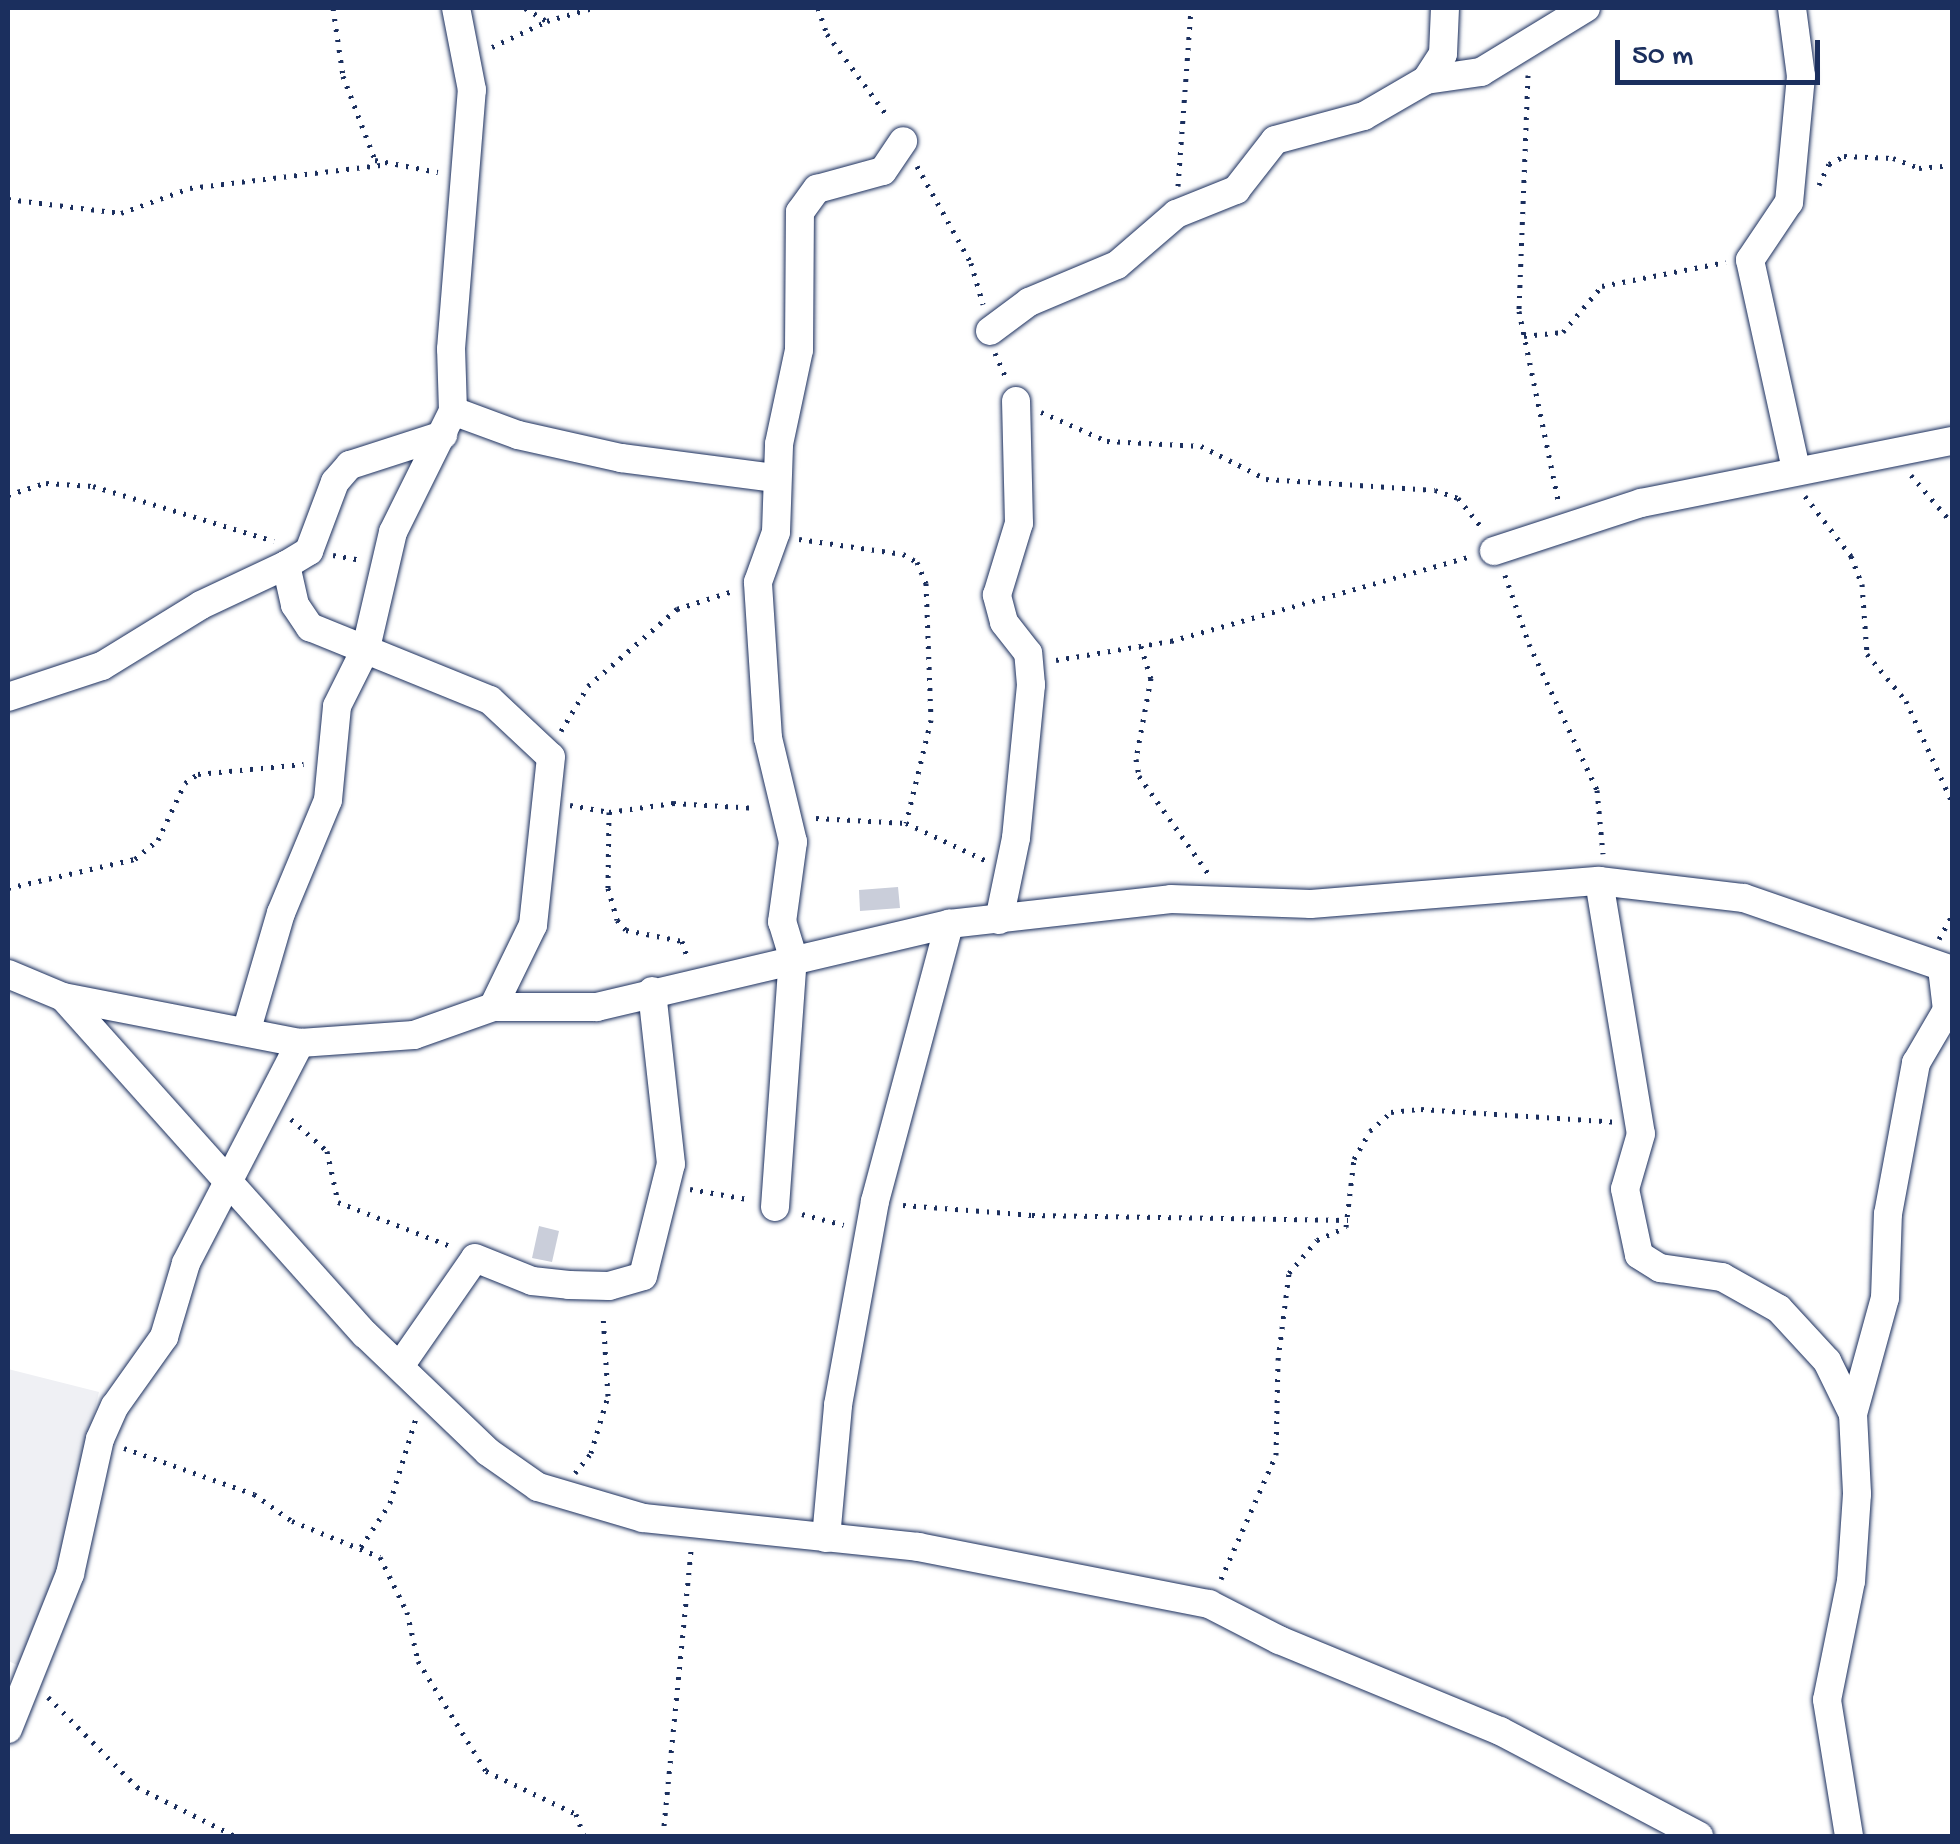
<!DOCTYPE html>
<html>
<head>
<meta charset="utf-8">
<style>
	body { margin:0 }
	#map { position:relative; width:1960px; height:1844px; overflow:hidden; background:#fff; font-family:"Gochi Hand",sans-serif }
	div>[style] { position:absolute }
	.built>* { inset:0; background:#eff0f4 }
	.building>* { inset:0; background:#caceda }
	.path>* { height:5px; margin-top:-2.5px; transform-origin:0; background:repeating-linear-gradient(90deg,#1b2f5e 0 2.5px,transparent 0 10.5px) }
	.roads { filter:drop-shadow(0 0 2px #1b2f5e) drop-shadow(0 0 2px #1b2f5e) }
	.minor>* { height:28px; margin:-14px; padding:0 14px; transform-origin:14px; border-radius:14px; background:#fff }
	span { translate:-50% -50%; white-space:nowrap; text-align:center; line-height:1.15; -webkit-text-stroke:8px #fff; paint-order:stroke }
	.frame { position:absolute; inset:0; border:10px solid #1b2f5e; pointer-events:none }
	.scale { position:absolute; left:1615px; top:40px; width:205px; height:45px; box-sizing:border-box; border:5px solid #1b2f5e; border-top:0; padding-left:12px; font-size:30px; line-height:35px; white-space:nowrap; color:#1b2f5e; -webkit-text-stroke:8px #fff; paint-order:stroke }
</style>
</head>
<body>
<div id="map">
	<div class="built">
		<div style="clip-path:polygon(8px 1369px,99px 1392px,31px 1671px,8px 1661px)"></div>
	</div>
	<div class="building">
		<div style="clip-path:polygon(898px 887px,900px 908px,860px 911px,859px 890px)"></div>
		<div style="clip-path:polygon(539px 1226px,559px 1231px,552px 1262px,532px 1258px)"></div>
	</div>
	<div class="path">
		<div style="left:333px;top:8px;width:69px;rotate:81.6deg"></div>
		<div style="left:343px;top:76px;width:90px;rotate:69.1deg"></div>
		<div style="left:375px;top:160px;width:64px;rotate:10.8deg"></div>
		<div style="left:525px;top:8px;width:26px;rotate:31deg"></div>
		<div style="left:547px;top:21px;width:48px;rotate:-15.8deg"></div>
		<div style="left:818px;top:8px;width:28px;rotate:71deg"></div>
		<div style="left:827px;top:34px;width:104px;rotate:53.6deg"></div>
		<div style="left:492px;top:47px;width:61px;rotate:-25.3deg"></div>
		<div style="left:1528px;top:75px;width:236px;rotate:92.2deg"></div>
		<div style="left:1519px;top:311px;width:198px;rotate:78.3deg"></div>
		<div style="left:917px;top:166px;width:111px;rotate:60.9deg"></div>
		<div style="left:971px;top:263px;width:43px;rotate:73.7deg"></div>
		<div style="left:1819px;top:185px;width:23px;rotate:-65deg"></div>
		<div style="left:1829px;top:164px;width:17px;rotate:-28deg"></div>
		<div style="left:1844px;top:156px;width:49px;rotate:2.3deg"></div>
		<div style="left:1893px;top:158px;width:28px;rotate:21deg"></div>
		<div style="left:1919px;top:168px;width:33px;rotate:-5deg"></div>
		<div style="left:1178px;top:186px;width:178px;rotate:-85.8deg"></div>
		<div style="left:8px;top:199px;width:114px;rotate:7.1deg"></div>
		<div style="left:121px;top:213px;width:73px;rotate:-19.9deg"></div>
		<div style="left:190px;top:188px;width:192px;rotate:-6.9deg"></div>
		<div style="left:1524px;top:336px;width:39px;rotate:-6deg"></div>
		<div style="left:1563px;top:332px;width:60px;rotate:-49.7deg"></div>
		<div style="left:1602px;top:286px;width:126px;rotate:-11deg"></div>
		<div style="left:995px;top:353px;width:30px;rotate:66deg"></div>
		<div style="left:1041px;top:412px;width:72px;rotate:23.7deg"></div>
		<div style="left:1107px;top:441px;width:94px;rotate:3deg"></div>
		<div style="left:1201px;top:446px;width:73px;rotate:26.9deg"></div>
		<div style="left:1266px;top:479px;width:169px;rotate:3.7deg"></div>
		<div style="left:1435px;top:490px;width:24px;rotate:19deg"></div>
		<div style="left:1458px;top:498px;width:40px;rotate:51deg"></div>
		<div style="left:1911px;top:475px;width:63px;rotate:49.5deg"></div>
		<div style="left:8px;top:495px;width:40px;rotate:-18deg"></div>
		<div style="left:46px;top:483px;width:47px;rotate:3.7deg"></div>
		<div style="left:93px;top:486px;width:189px;rotate:16.9deg"></div>
		<div style="left:1805px;top:496px;width:76px;rotate:52.5deg"></div>
		<div style="left:1851px;top:556px;width:30px;rotate:69deg"></div>
		<div style="left:1862px;top:584px;width:70px;rotate:85.9deg"></div>
		<div style="left:1867px;top:654px;width:61px;rotate:50.3deg"></div>
		<div style="left:1906px;top:701px;width:111px;rotate:65.5deg"></div>
		<div style="left:799px;top:539px;width:105px;rotate:8.2deg"></div>
		<div style="left:903px;top:554px;width:16px;rotate:30deg"></div>
		<div style="left:917px;top:562px;width:23px;rotate:67deg"></div>
		<div style="left:926px;top:583px;width:137px;rotate:87.9deg"></div>
		<div style="left:931px;top:720px;width:106px;rotate:103.6deg"></div>
		<div style="left:333px;top:555px;width:29px;rotate:10deg"></div>
		<div style="left:1505px;top:575px;width:73px;rotate:70.8deg"></div>
		<div style="left:1529px;top:644px;width:161px;rotate:65deg"></div>
		<div style="left:1597px;top:790px;width:64px;rotate:84.6deg"></div>
		<div style="left:1141px;top:646px;width:34px;rotate:73deg"></div>
		<div style="left:1151px;top:678px;width:82px;rotate:100.5deg"></div>
		<div style="left:1136px;top:759px;width:17px;rotate:80deg"></div>
		<div style="left:1139px;top:776px;width:119px;rotate:54.6deg"></div>
		<div style="left:1056px;top:660px;width:117px;rotate:-9.4deg"></div>
		<div style="left:1171px;top:641px;width:312px;rotate:-15.8deg"></div>
		<div style="left:561px;top:731px;width:52px;rotate:-59deg"></div>
		<div style="left:588px;top:686px;width:118px;rotate:-40.9deg"></div>
		<div style="left:677px;top:609px;width:59px;rotate:-17.8deg"></div>
		<div style="left:570px;top:805px;width:40px;rotate:10deg"></div>
		<div style="left:609px;top:812px;width:65px;rotate:-8deg"></div>
		<div style="left:673px;top:803px;width:84px;rotate:3.4deg"></div>
		<div style="left:609px;top:812px;width:76px;rotate:90.8deg"></div>
		<div style="left:608px;top:888px;width:33px;rotate:74deg"></div>
		<div style="left:617px;top:920px;width:13px;rotate:48deg"></div>
		<div style="left:626px;top:930px;width:57px;rotate:11.1deg"></div>
		<div style="left:682px;top:941px;width:20px;rotate:72deg"></div>
		<div style="left:816px;top:818px;width:90px;rotate:3.2deg"></div>
		<div style="left:906px;top:823px;width:87px;rotate:25.1deg"></div>
		<div style="left:8px;top:888px;width:130px;rotate:-12.9deg"></div>
		<div style="left:135px;top:859px;width:30px;rotate:-40deg"></div>
		<div style="left:158px;top:840px;width:63px;rotate:-64.7deg"></div>
		<div style="left:185px;top:783px;width:16px;rotate:-35deg"></div>
		<div style="left:198px;top:774px;width:106px;rotate:-5.4deg"></div>
		<div style="left:1939px;top:939px;width:26px;rotate:-61deg"></div>
		<div style="left:291px;top:1119px;width:48px;rotate:41.6deg"></div>
		<div style="left:327px;top:1151px;width:52px;rotate:77.8deg"></div>
		<div style="left:338px;top:1202px;width:120px;rotate:21.4deg"></div>
		<div style="left:690px;top:1189px;width:58px;rotate:10deg"></div>
		<div style="left:903px;top:1205px;width:129px;rotate:4.4deg"></div>
		<div style="left:1032px;top:1215px;width:316px;rotate:0.9deg"></div>
		<div style="left:802px;top:1214px;width:43px;rotate:14.7deg"></div>
		<div style="left:124px;top:1448px;width:138px;rotate:19.5deg"></div>
		<div style="left:254px;top:1494px;width:47px;rotate:35.4deg"></div>
		<div style="left:292px;top:1521px;width:95px;rotate:22.2deg"></div>
		<div style="left:380px;top:1557px;width:61px;rotate:63.9deg"></div>
		<div style="left:407px;top:1612px;width:50px;rotate:77.3deg"></div>
		<div style="left:418px;top:1661px;width:129px;rotate:58.3deg"></div>
		<div style="left:486px;top:1771px;width:100px;rotate:25.5deg"></div>
		<div style="left:576px;top:1814px;width:23px;rotate:70deg"></div>
		<div style="left:575px;top:1473px;width:26px;rotate:-51deg"></div>
		<div style="left:591px;top:1453px;width:59px;rotate:-73.4deg"></div>
		<div style="left:608px;top:1396px;width:82px;rotate:-93.5deg"></div>
		<div style="left:361px;top:1547px;width:53px;rotate:-56.6deg"></div>
		<div style="left:390px;top:1503px;width:89px;rotate:-73deg"></div>
		<div style="left:1221px;top:1579px;width:136px;rotate:-66.1deg"></div>
		<div style="left:1276px;top:1455px;width:95px;rotate:-88.8deg"></div>
		<div style="left:1278px;top:1360px;width:88px;rotate:-82.8deg"></div>
		<div style="left:1289px;top:1273px;width:43px;rotate:-49.7deg"></div>
		<div style="left:1317px;top:1240px;width:32px;rotate:-24deg"></div>
		<div style="left:1346px;top:1227px;width:68px;rotate:-83.3deg"></div>
		<div style="left:1354px;top:1159px;width:32px;rotate:-60deg"></div>
		<div style="left:1370px;top:1131px;width:28px;rotate:-42deg"></div>
		<div style="left:1391px;top:1112px;width:30px;rotate:-6deg"></div>
		<div style="left:1421px;top:1109px;width:194px;rotate:3.8deg"></div>
		<div style="left:48px;top:1697px;width:127px;rotate:45.3deg"></div>
		<div style="left:137px;top:1787px;width:110px;rotate:26.6deg"></div>
		<div style="left:663px;top:1836px;width:286px;rotate:-84.4deg"></div>
	</div>
	<div class="roads">
		<div class="minor">
			<div style="left:1792px;top:8px;width:69px;rotate:82.5deg"></div>
			<div style="left:1801px;top:76px;width:127px;rotate:95.4deg"></div>
			<div style="left:1789px;top:202px;width:70px;rotate:123.9deg"></div>
			<div style="left:1750px;top:260px;width:215px;rotate:77.6deg"></div>
			<div style="left:1426px;top:80px;width:56px;rotate:-8.3deg"></div>
			<div style="left:1481px;top:72px;width:123px;rotate:-31.4deg"></div>
			<div style="left:990px;top:331px;width:49px;rotate:-36.6deg"></div>
			<div style="left:1029px;top:302px;width:95px;rotate:-22.8deg"></div>
			<div style="left:1117px;top:265px;width:78px;rotate:-40.8deg"></div>
			<div style="left:1176px;top:214px;width:65px;rotate:-21.8deg"></div>
			<div style="left:1236px;top:190px;width:63px;rotate:-52deg"></div>
			<div style="left:1275px;top:140px;width:92px;rotate:-15.1deg"></div>
			<div style="left:1364px;top:116px;width:72px;rotate:-30.1deg"></div>
			<div style="left:1426px;top:80px;width:31px;rotate:-57deg"></div>
			<div style="left:1443px;top:54px;width:46px;rotate:-87.5deg"></div>
			<div style="left:453px;top:411px;width:69px;rotate:20.3deg"></div>
			<div style="left:518px;top:435px;width:106px;rotate:12.6deg"></div>
			<div style="left:621px;top:458px;width:156px;rotate:7.4deg"></div>
			<div style="left:1494px;top:551px;width:155px;rotate:-18.1deg"></div>
			<div style="left:1641px;top:503px;width:317px;rotate:-11.3deg"></div>
			<div style="left:286px;top:565px;width:41px;rotate:77.3deg"></div>
			<div style="left:295px;top:605px;width:27px;rotate:56deg"></div>
			<div style="left:310px;top:627px;width:194px;rotate:22.1deg"></div>
			<div style="left:490px;top:700px;width:83px;rotate:43.1deg"></div>
			<div style="left:551px;top:757px;width:169px;rotate:96.1deg"></div>
			<div style="left:533px;top:925px;width:91px;rotate:116deg"></div>
			<div style="left:8px;top:697px;width:99px;rotate:-18.3deg"></div>
			<div style="left:102px;top:666px;width:116px;rotate:-31.6deg"></div>
			<div style="left:201px;top:605px;width:94px;rotate:-25.2deg"></div>
			<div style="left:286px;top:565px;width:27px;rotate:-31deg"></div>
			<div style="left:309px;top:551px;width:74px;rotate:-69.4deg"></div>
			<div style="left:335px;top:482px;width:23px;rotate:-49deg"></div>
			<div style="left:350px;top:465px;width:98px;rotate:-17.9deg"></div>
			<div style="left:1599px;top:881px;width:256px;rotate:80.6deg"></div>
			<div style="left:1641px;top:1134px;width:57px;rotate:106.2deg"></div>
			<div style="left:1625px;top:1189px;width:67px;rotate:78deg"></div>
			<div style="left:1639px;top:1255px;width:25px;rotate:32deg"></div>
			<div style="left:1660px;top:1268px;width:63px;rotate:8.3deg"></div>
			<div style="left:1722px;top:1277px;width:65px;rotate:29.3deg"></div>
			<div style="left:1779px;top:1309px;width:71px;rotate:47.3deg"></div>
			<div style="left:1827px;top:1361px;width:59px;rotate:63.9deg"></div>
			<div style="left:1853px;top:1414px;width:80px;rotate:87.1deg"></div>
			<div style="left:1857px;top:1494px;width:87px;rotate:93.9deg"></div>
			<div style="left:1851px;top:1581px;width:121px;rotate:101.4deg"></div>
			<div style="left:1827px;top:1700px;width:138px;rotate:80.8deg"></div>
			<div style="left:999px;top:920px;width:84px;rotate:-78.3deg"></div>
			<div style="left:1016px;top:838px;width:154px;rotate:-84.4deg"></div>
			<div style="left:1031px;top:685px;width:32px;rotate:-95deg"></div>
			<div style="left:1028px;top:653px;width:39px;rotate:-128deg"></div>
			<div style="left:1004px;top:622px;width:28px;rotate:-105deg"></div>
			<div style="left:997px;top:595px;width:75px;rotate:-73deg"></div>
			<div style="left:1019px;top:523px;width:122px;rotate:-91.4deg"></div>
			<div style="left:8px;top:974px;width:60px;rotate:22.7deg"></div>
			<div style="left:63px;top:997px;width:241px;rotate:11deg"></div>
			<div style="left:300px;top:1043px;width:114px;rotate:-4deg"></div>
			<div style="left:414px;top:1035px;width:84px;rotate:-19.5deg"></div>
			<div style="left:493px;top:1007px;width:104px"></div>
			<div style="left:597px;top:1007px;width:362px;rotate:-13.3deg"></div>
			<div style="left:949px;top:924px;width:223px;rotate:-6.4deg"></div>
			<div style="left:1171px;top:899px;width:140px;rotate:2deg"></div>
			<div style="left:1311px;top:904px;width:289px;rotate:-4.6deg"></div>
			<div style="left:1599px;top:881px;width:146px;rotate:6.7deg"></div>
			<div style="left:1744px;top:898px;width:220px;rotate:19.1deg"></div>
			<div style="left:65px;top:999px;width:450px;rotate:48.2deg"></div>
			<div style="left:365px;top:1334px;width:170px;rotate:43.8deg"></div>
			<div style="left:488px;top:1452px;width:61px;rotate:35deg"></div>
			<div style="left:538px;top:1487px;width:109px;rotate:16.4deg"></div>
			<div style="left:643px;top:1518px;width:277px;rotate:6deg"></div>
			<div style="left:918px;top:1547px;width:297px;rotate:11.1deg"></div>
			<div style="left:1209px;top:1604px;width:79px;rotate:27.2deg"></div>
			<div style="left:1279px;top:1640px;width:239px;rotate:22.4deg"></div>
			<div style="left:1500px;top:1731px;width:225px;rotate:27.8deg"></div>
			<div style="left:247px;top:1029px;width:121px;rotate:-73.7deg"></div>
			<div style="left:281px;top:913px;width:122px;rotate:-67.4deg"></div>
			<div style="left:328px;top:800px;width:94px;rotate:-84.5deg"></div>
			<div style="left:337px;top:706px;width:65px;rotate:-63.4deg"></div>
			<div style="left:366px;top:648px;width:119px;rotate:-76.9deg"></div>
			<div style="left:393px;top:532px;width:135px;rotate:-63.6deg"></div>
			<div style="left:453px;top:411px;width:62px;rotate:-91.8deg"></div>
			<div style="left:451px;top:349px;width:260px;rotate:-85.4deg"></div>
			<div style="left:472px;top:90px;width:84px;rotate:-101deg"></div>
			<div style="left:775px;top:1207px;width:251px;rotate:-85.9deg"></div>
			<div style="left:793px;top:957px;width:37px;rotate:-107deg"></div>
			<div style="left:782px;top:922px;width:81px;rotate:-82.2deg"></div>
			<div style="left:793px;top:842px;width:107px;rotate:-103.5deg"></div>
			<div style="left:768px;top:738px;width:156px;rotate:-93.7deg"></div>
			<div style="left:758px;top:582px;width:53px;rotate:-70.2deg"></div>
			<div style="left:776px;top:532px;width:88px;rotate:-88deg"></div>
			<div style="left:779px;top:444px;width:96px;rotate:-78deg"></div>
			<div style="left:799px;top:350px;width:138px;rotate:-89.6deg"></div>
			<div style="left:800px;top:212px;width:29px;rotate:-54deg"></div>
			<div style="left:817px;top:189px;width:68px;rotate:-15.3deg"></div>
			<div style="left:883px;top:171px;width:36px;rotate:-56deg"></div>
			<div style="left:400px;top:1366px;width:131px;rotate:-55.2deg"></div>
			<div style="left:475px;top:1258px;width:61px;rotate:22deg"></div>
			<div style="left:532px;top:1281px;width:37px;rotate:6deg"></div>
			<div style="left:569px;top:1285px;width:40px;rotate:1.4deg"></div>
			<div style="left:609px;top:1286px;width:35px;rotate:-16deg"></div>
			<div style="left:643px;top:1276px;width:115px;rotate:-76deg"></div>
			<div style="left:671px;top:1164px;width:174px;rotate:-96.3deg"></div>
			<div style="left:1853px;top:1414px;width:120px;rotate:-74.6deg"></div>
			<div style="left:1885px;top:1298px;width:84px;rotate:-88deg"></div>
			<div style="left:1888px;top:1214px;width:154px;rotate:-79.5deg"></div>
			<div style="left:1916px;top:1063px;width:61px;rotate:-59.7deg"></div>
			<div style="left:1947px;top:1010px;width:42px;rotate:-96.8deg"></div>
			<div style="left:826px;top:1538px;width:134px;rotate:-84.8deg"></div>
			<div style="left:838px;top:1405px;width:207px;rotate:-79.7deg"></div>
			<div style="left:875px;top:1201px;width:287px;rotate:-75deg"></div>
			<div style="left:8px;top:1729px;width:167px;rotate:-68.2deg"></div>
			<div style="left:70px;top:1574px;width:138px;rotate:-77.5deg"></div>
			<div style="left:100px;top:1439px;width:36px;rotate:-66deg"></div>
			<div style="left:115px;top:1406px;width:85px;rotate:-54.6deg"></div>
			<div style="left:164px;top:1337px;width:77px;rotate:-73.4deg"></div>
			<div style="left:186px;top:1263px;width:248px;rotate:-62.6deg"></div>
		</div>
	</div>
	<div class="frame"></div>
	<div class="scale">50 m</div>
</div>
</body>
</html>
